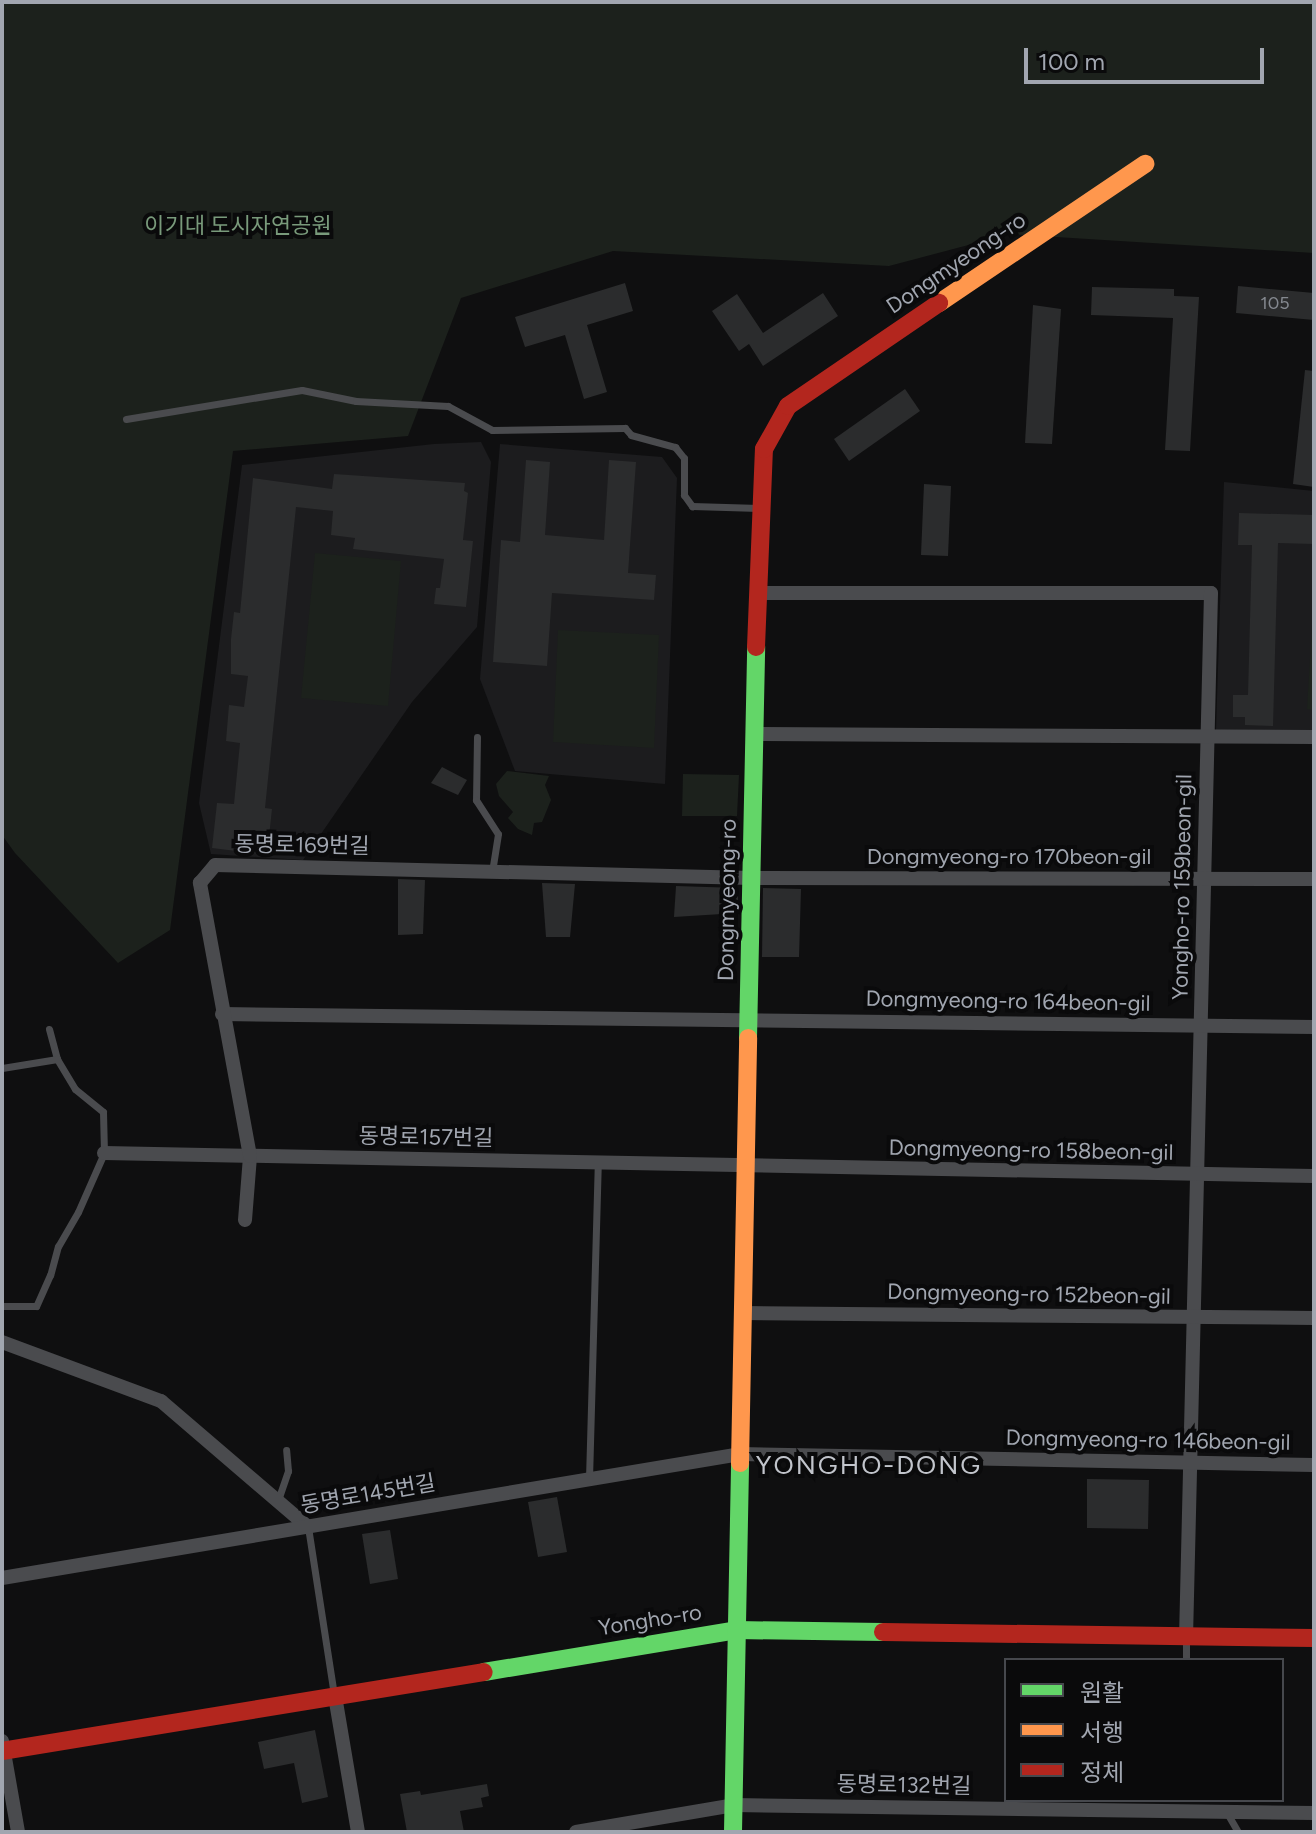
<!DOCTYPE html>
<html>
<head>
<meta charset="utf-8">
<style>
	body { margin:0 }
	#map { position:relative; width:1316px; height:1834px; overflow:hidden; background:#0f0f10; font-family:Figtree,"Noto Sans KR",sans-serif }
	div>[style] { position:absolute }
	.built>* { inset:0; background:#1c1c1e }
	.green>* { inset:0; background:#1c211c }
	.building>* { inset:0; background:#2b2c2d }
	.lane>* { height:7px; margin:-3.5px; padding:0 3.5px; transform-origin:3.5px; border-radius:3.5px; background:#4a4b4e }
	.street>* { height:14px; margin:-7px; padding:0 7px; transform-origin:7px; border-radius:7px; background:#4a4b4e }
	.fast>* { height:18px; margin:-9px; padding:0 9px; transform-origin:9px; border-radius:9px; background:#63d668 }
	.slow>* { height:18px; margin:-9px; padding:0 9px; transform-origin:9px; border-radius:9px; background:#ff974d }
	.jam>* { height:18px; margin:-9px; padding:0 9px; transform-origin:9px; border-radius:9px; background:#b3261e }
	span { translate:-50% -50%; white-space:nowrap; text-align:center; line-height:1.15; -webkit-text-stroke:8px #0a0a0b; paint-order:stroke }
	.number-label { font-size:18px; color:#84888f }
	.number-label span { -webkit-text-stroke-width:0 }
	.park-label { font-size:22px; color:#799a7b }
	.street-label { font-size:22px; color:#a1a6b0 }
	.quarter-label { font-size:26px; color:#c2c5cc; letter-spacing:2px }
	.frame { position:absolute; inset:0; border:4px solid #a1a6b0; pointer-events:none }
	.legend { position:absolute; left:1004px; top:1658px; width:280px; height:144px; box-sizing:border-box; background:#0a0a0b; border:2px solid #46484d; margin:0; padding:10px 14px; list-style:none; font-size:24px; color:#a1a6b0 }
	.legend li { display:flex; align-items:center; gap:16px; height:40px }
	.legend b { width:40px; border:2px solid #46484d }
	.scale { position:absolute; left:1024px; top:48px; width:240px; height:36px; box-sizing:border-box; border:4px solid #a1a6b0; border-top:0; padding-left:10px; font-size:24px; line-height:28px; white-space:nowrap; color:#a1a6b0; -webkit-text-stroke:6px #0a0a0b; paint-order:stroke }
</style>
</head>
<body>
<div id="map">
	<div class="built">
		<div style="clip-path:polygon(481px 442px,491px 462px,477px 627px,412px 702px,303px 860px,211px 854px,199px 803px,242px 465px,434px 444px)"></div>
		<div style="clip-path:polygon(500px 444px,662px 457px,677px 478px,665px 784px,515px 771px,480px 679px)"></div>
		<div style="clip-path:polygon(1224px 482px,1314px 491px,1314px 730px,1216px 730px)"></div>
	</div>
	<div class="green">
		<div style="clip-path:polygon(2px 2px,1314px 2px,1314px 253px,1010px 234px,889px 266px,613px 251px,461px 298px,408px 436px,233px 451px,170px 930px,118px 963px,15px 853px,2px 835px)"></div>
		<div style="clip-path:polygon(315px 553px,401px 561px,388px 706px,301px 698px)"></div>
		<div style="clip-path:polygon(1314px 592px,1314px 710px,1307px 709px)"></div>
		<div style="clip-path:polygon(558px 630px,659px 635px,654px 748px,553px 742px)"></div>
		<div style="clip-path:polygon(507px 771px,549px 776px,545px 785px,551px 800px,542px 822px,534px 823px,532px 835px,518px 829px,508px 818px,513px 812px,499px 796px,496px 784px)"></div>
		<div style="clip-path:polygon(683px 774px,739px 775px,737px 816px,682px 816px)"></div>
	</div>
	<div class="building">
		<div style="clip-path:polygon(625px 283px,633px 311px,587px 325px,607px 392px,584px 399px,565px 335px,525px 347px,515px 317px)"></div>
		<div style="clip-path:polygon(1238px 286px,1314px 293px,1314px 320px,1236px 313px)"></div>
		<div style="clip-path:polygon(1092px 287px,1174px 289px,1174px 296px,1199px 297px,1190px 451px,1165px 450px,1173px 318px,1091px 315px)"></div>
		<div style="clip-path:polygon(823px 293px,838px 316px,763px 366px,749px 344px,739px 351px,712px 311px,737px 294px,763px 333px)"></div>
		<div style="clip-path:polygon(1033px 305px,1061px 309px,1052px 444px,1025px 443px)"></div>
		<div style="clip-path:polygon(1305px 370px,1314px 371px,1314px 487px,1293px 484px)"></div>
		<div style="clip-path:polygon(905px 389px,920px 411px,849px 461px,834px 439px)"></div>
		<div style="clip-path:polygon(526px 460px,550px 462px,545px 535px,604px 540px,609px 460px,636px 462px,628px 573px,656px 575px,654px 600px,552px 593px,547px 666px,493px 662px,501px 540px,520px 542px)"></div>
		<div style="clip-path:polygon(334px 474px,465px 483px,464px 491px,468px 493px,463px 540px,473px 541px,466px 607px,434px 604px,436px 588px,440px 588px,444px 559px,353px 549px,355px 538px,331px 535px,333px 511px,296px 507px,265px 808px,272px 809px,267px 855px,212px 848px,217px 803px,234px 804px,240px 743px,226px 741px,229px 705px,244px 707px,248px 676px,231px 674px,231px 639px,234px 612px,240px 613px,253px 478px,332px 489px)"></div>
		<div style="clip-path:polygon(924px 484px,951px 486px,948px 556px,921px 555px)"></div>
		<div style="clip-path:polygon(1239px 513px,1314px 515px,1314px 544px,1278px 543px,1273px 726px,1245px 725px,1245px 717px,1233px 717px,1233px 695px,1248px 695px,1252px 545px,1238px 545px)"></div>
		<div style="clip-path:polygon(442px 767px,467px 780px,458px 795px,431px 783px)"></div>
		<div style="clip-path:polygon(398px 879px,425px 880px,423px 934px,398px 935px)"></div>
		<div style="clip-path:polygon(542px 883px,575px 884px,570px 937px,546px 937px)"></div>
		<div style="clip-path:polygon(676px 886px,738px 888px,738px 913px,674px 917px)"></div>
		<div style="clip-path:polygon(763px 888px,801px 889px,799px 957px,762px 957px)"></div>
		<div style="clip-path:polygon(1087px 1479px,1149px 1480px,1148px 1529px,1087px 1528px)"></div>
		<div style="clip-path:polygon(557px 1497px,567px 1552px,538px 1557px,528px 1502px)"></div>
		<div style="clip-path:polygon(390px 1530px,398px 1579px,370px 1584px,362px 1534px)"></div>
		<div style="clip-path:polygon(315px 1730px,328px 1797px,302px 1803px,294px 1763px,264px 1769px,258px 1742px)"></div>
		<div style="clip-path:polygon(487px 1784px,489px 1796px,481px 1798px,483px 1807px,460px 1811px,464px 1832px,407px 1832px,400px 1794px,420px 1791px,421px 1795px)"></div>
	</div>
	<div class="lane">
		<div style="left:126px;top:419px;width:178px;rotate:-9.4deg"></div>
		<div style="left:302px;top:390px;width:55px;rotate:11.5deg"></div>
		<div style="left:356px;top:401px;width:92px;rotate:3.1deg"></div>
		<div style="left:448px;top:406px;width:50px;rotate:28.6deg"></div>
		<div style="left:492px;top:430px;width:133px;rotate:-0.9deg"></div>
		<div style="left:625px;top:428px;width:9px;rotate:49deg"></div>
		<div style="left:631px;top:435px;width:46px;rotate:15.3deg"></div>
		<div style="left:675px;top:447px;width:14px;rotate:51deg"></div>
		<div style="left:684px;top:458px;width:37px;rotate:90deg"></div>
		<div style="left:684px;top:495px;width:14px;rotate:54deg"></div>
		<div style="left:692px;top:506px;width:67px;rotate:1.7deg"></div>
		<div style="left:477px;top:737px;width:63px;rotate:90.9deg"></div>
		<div style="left:476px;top:800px;width:40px;rotate:57.1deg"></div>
		<div style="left:498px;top:834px;width:38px;rotate:99deg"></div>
		<div style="left:49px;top:1029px;width:31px;rotate:75deg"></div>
		<div style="left:2px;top:1068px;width:56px;rotate:-9.3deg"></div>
		<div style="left:57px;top:1059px;width:35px;rotate:59deg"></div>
		<div style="left:75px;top:1089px;width:36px;rotate:39deg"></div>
		<div style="left:103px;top:1112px;width:41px;rotate:88.6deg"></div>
		<div style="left:104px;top:1153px;width:64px;rotate:113.8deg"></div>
		<div style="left:78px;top:1212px;width:39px;rotate:120deg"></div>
		<div style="left:58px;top:1246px;width:30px;rotate:105deg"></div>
		<div style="left:50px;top:1275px;width:34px;rotate:114deg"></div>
		<div style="left:36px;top:1306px;width:34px;rotate:180deg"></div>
		<div style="left:589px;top:1479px;width:316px;rotate:-88.4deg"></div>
		<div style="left:278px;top:1500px;width:31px;rotate:-71deg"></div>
		<div style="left:288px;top:1471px;width:21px;rotate:-95deg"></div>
		<div style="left:308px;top:1527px;width:169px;rotate:81.2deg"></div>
		<div style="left:1186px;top:1660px;width:22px;rotate:-90deg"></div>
		<div style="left:1227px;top:1813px;width:22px;rotate:60deg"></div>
	</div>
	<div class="street">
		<div style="left:757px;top:593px;width:454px"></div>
		<div style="left:1211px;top:593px;width:1043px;rotate:91.37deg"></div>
		<div style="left:754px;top:734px;width:560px;rotate:0.31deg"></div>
		<div style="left:222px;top:1014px;width:1092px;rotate:0.68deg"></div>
		<div style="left:104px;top:1153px;width:1210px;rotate:1.09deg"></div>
		<div style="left:245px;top:1220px;width:64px;rotate:-85.5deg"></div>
		<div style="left:250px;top:1156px;width:278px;rotate:-100.4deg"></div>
		<div style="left:200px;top:883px;width:23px;rotate:-50deg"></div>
		<div style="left:215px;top:865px;width:537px;rotate:1.39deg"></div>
		<div style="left:752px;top:878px;width:562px;rotate:0.1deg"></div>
		<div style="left:743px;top:1313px;width:571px;rotate:0.5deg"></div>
		<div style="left:2px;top:1342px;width:170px;rotate:20.4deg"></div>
		<div style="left:161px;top:1401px;width:194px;rotate:40.6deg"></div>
		<div style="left:2px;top:1578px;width:748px;rotate:-9.54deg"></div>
		<div style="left:740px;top:1454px;width:574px;rotate:1.1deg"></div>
		<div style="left:335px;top:1696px;width:138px;rotate:80.4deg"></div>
		<div style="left:2px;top:1741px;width:92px;rotate:80deg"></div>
		<div style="left:576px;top:1832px;width:160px;rotate:-9.7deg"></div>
		<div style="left:734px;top:1805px;width:580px;rotate:0.79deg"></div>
	</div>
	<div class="fast">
		<div style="left:748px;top:1038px;width:391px;rotate:-88.8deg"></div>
		<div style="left:484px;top:1672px;width:256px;rotate:-9.4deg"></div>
		<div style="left:737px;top:1630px;width:146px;rotate:0.8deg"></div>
		<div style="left:733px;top:1832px;width:369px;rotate:-88.9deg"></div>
	</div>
	<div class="slow">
		<div style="left:939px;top:303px;width:249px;rotate:-34deg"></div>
		<div style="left:740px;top:1463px;width:425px;rotate:-88.9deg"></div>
	</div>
	<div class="jam">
		<div style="left:756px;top:647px;width:198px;rotate:-87.7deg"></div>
		<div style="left:764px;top:449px;width:49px;rotate:-60.8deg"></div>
		<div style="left:788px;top:406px;width:183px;rotate:-34.3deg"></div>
		<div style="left:883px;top:1632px;width:431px;rotate:0.8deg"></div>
		<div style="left:2px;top:1751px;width:488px;rotate:-9.3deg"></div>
	</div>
	<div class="number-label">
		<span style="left:1275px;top:303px">105</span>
	</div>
	<div class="park-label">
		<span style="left:238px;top:226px">이기대 도시자연공원</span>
	</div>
	<div class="street-label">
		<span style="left:956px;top:263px;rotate:-34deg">Dongmyeong-ro</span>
		<span style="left:302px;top:845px;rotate:1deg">동명로169번길</span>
		<span style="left:1009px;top:857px">Dongmyeong-ro 170beon-gil</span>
		<span style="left:1182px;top:887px;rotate:-89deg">Yongho-ro 159beon-gil</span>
		<span style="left:727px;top:900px;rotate:-89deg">Dongmyeong-ro</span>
		<span style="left:1008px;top:1001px;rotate:1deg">Dongmyeong-ro 164beon-gil</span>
		<span style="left:426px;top:1137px;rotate:1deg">동명로157번길</span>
		<span style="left:1031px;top:1150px;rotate:1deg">Dongmyeong-ro 158beon-gil</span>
		<span style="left:1029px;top:1294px;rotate:1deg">Dongmyeong-ro 152beon-gil</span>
		<span style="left:1148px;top:1440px;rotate:1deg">Dongmyeong-ro 146beon-gil</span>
		<span style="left:368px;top:1494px;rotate:-10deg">동명로145번길</span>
		<span style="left:650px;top:1620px;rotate:-9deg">Yongho-ro</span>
		<span style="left:904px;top:1785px;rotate:1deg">동명로132번길</span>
	</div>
	<div class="quarter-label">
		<span style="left:869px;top:1466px">YONGHO-DONG</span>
	</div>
	<div class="frame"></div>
	<ul class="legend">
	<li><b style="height:10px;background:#63d668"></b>원활</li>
	<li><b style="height:10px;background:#ff974d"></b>서행</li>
	<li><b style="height:10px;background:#b3261e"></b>정체</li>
	</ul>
	<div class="scale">100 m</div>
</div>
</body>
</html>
